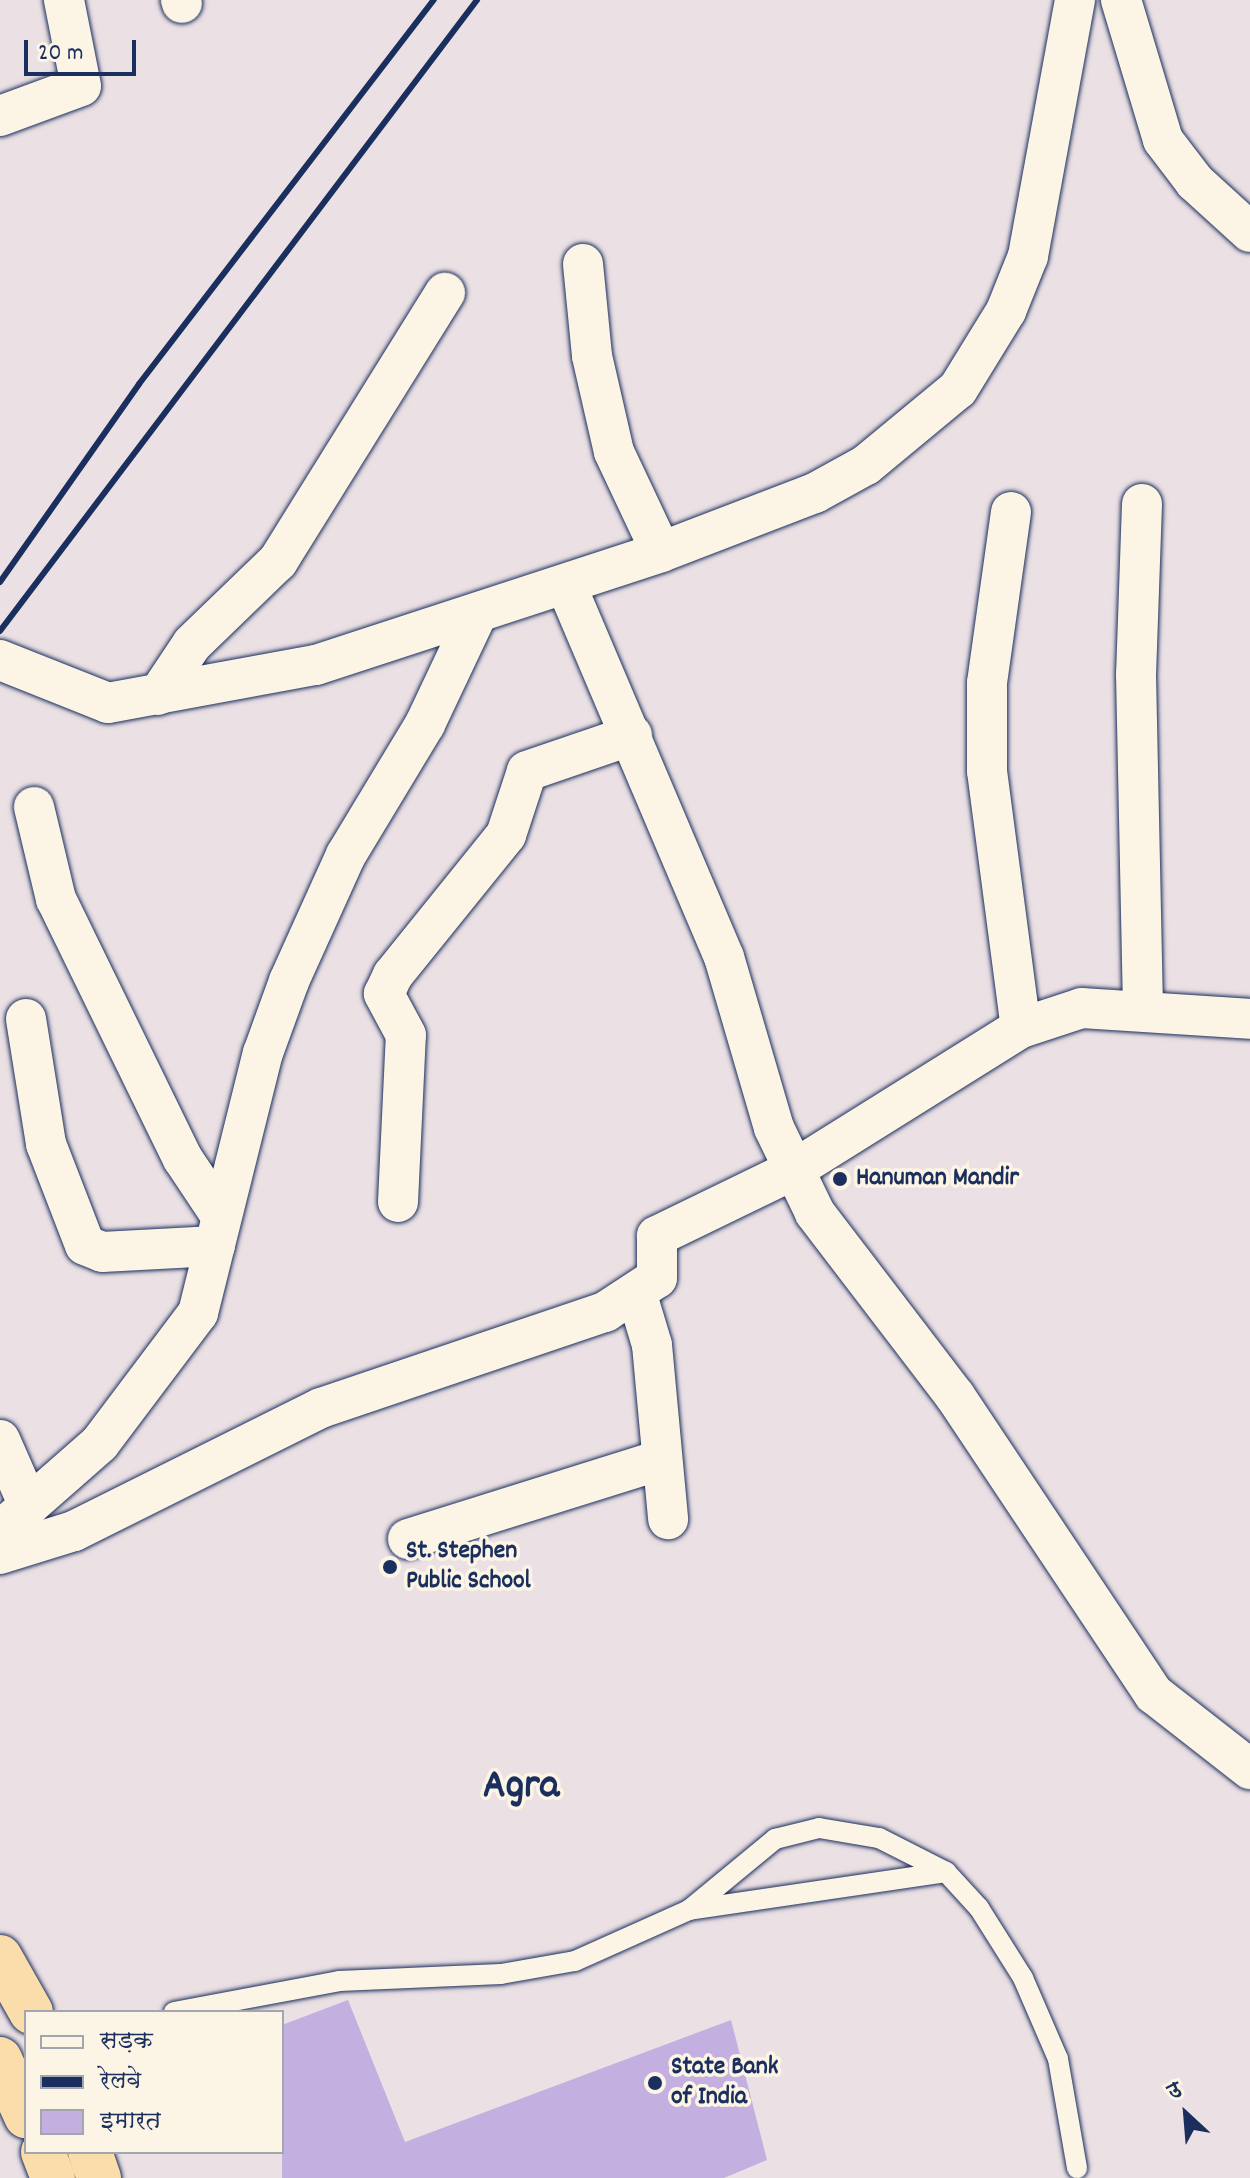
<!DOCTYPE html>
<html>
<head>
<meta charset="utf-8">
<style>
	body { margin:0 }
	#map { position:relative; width:1250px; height:2178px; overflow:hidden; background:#ebe0e4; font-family:Dekko,"Playpen Sans Deva",sans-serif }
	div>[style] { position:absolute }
	.building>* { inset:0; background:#c3b0e0 }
	.roads { filter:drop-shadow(0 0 2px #1b2f5e) drop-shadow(0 0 2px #1b2f5e) }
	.service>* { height:20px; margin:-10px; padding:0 10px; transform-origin:10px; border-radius:10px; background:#fcf5e5 }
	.minor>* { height:40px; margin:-20px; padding:0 20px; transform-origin:20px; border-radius:20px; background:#fcf5e5 }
	.trunk>* { height:44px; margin:-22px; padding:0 22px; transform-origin:22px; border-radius:22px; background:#fbddab }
	.rail>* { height:6px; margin:-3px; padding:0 3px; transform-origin:3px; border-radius:3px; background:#1b2f5e }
	.dots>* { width:22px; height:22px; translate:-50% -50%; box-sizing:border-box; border:4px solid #fcf5e5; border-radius:50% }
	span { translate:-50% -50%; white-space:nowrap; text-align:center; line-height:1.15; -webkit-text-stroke:7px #fcf5e5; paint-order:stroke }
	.poi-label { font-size:26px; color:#1b2f5e; font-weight:700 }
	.left { translate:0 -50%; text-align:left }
	.town-label { font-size:42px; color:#1b2f5e; font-weight:700 }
	.legend { position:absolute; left:24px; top:2010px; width:260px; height:144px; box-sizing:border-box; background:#fcf5e5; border:2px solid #a2a6af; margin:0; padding:10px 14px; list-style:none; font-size:24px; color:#1b2f5e }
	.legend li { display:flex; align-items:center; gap:16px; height:40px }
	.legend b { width:40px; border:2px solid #a2a6af }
	.north { position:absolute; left:1146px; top:2074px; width:80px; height:80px; -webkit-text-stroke:6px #fcf5e5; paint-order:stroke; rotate:334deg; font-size:22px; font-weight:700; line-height:32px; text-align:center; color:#1b2f5e }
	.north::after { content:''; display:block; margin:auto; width:28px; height:36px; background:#1b2f5e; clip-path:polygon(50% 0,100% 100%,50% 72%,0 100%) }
	.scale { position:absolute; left:24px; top:40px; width:112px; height:36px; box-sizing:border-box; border:4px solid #1b2f5e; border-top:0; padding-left:10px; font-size:24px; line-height:28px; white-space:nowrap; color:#1b2f5e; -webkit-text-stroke:6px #fcf5e5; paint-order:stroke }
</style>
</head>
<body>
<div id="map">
	<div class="building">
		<div style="clip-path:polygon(348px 2000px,405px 2142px,731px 2020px,767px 2160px,724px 2178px,282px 2178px,282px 2025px)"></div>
	</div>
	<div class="roads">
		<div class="service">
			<div style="left:689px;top:1910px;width:260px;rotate:-8.4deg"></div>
			<div style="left:174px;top:2012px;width:168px;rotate:-10.6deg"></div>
			<div style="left:339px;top:1981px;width:162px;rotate:-2.5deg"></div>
			<div style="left:501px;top:1974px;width:75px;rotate:-10deg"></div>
			<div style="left:575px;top:1961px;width:125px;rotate:-24.1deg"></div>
			<div style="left:689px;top:1910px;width:112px;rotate:-39.5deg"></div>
			<div style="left:775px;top:1839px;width:45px;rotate:-14deg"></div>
			<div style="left:819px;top:1828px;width:61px;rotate:9.5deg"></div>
			<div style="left:879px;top:1838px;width:75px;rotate:26.9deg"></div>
			<div style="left:946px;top:1872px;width:49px;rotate:47.5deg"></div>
			<div style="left:979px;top:1908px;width:83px;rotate:57.8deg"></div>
			<div style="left:1023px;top:1978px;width:88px;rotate:66.6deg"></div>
			<div style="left:1058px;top:2059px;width:111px;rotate:80.1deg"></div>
		</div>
		<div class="minor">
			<div style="left:181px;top:0;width:3px;rotate:72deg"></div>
			<div style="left:1121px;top:0;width:146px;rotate:73.3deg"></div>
			<div style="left:1163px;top:140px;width:53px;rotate:52.7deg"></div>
			<div style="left:1195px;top:182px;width:74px;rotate:42.3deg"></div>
			<div style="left:0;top:116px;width:86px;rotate:-20.3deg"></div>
			<div style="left:81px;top:86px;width:88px;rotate:-101.2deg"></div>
			<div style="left:583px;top:264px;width:92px;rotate:84.4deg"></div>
			<div style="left:592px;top:356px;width:98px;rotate:77.1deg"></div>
			<div style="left:614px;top:452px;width:110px;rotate:64.8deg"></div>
			<div style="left:1142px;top:504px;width:170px;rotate:92deg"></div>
			<div style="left:1136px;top:674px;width:336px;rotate:88.8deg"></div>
			<div style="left:1011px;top:512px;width:173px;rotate:98deg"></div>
			<div style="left:987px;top:683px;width:88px;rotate:90deg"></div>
			<div style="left:987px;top:771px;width:259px;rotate:82.5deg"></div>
			<div style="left:566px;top:585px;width:404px;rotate:67deg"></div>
			<div style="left:724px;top:957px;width:178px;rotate:73.7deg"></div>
			<div style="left:774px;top:1128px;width:94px;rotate:64.2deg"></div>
			<div style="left:815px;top:1213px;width:230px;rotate:52.6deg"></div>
			<div style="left:955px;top:1396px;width:358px;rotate:56.3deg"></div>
			<div style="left:1154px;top:1694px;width:122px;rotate:38deg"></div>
			<div style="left:0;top:660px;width:116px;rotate:21.7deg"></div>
			<div style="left:108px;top:703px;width:211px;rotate:-10.4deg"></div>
			<div style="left:316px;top:665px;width:363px;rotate:-18.1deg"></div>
			<div style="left:661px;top:552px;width:165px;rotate:-21deg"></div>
			<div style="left:815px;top:493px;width:58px;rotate:-28.8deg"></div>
			<div style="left:866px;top:465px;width:119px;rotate:-39.6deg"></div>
			<div style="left:958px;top:389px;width:92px;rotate:-58.4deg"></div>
			<div style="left:1006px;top:311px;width:59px;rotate:-68.2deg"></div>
			<div style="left:1028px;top:256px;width:260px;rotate:-79.6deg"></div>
			<div style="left:158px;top:695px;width:61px;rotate:-56.3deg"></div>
			<div style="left:192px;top:644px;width:120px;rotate:-44deg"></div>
			<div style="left:278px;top:561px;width:316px;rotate:-58.1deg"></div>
			<div style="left:34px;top:807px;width:95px;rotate:76.6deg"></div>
			<div style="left:56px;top:899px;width:289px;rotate:64deg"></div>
			<div style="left:183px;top:1159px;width:69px;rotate:56.3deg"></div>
			<div style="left:26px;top:1019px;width:127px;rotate:80.9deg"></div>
			<div style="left:46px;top:1144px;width:108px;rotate:68.9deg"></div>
			<div style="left:85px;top:1245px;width:18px;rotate:22deg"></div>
			<div style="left:102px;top:1252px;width:113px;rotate:-3deg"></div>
			<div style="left:398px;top:1202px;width:167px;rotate:-87.3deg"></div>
			<div style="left:406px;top:1035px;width:47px;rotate:-118.2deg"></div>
			<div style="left:384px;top:994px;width:21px;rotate:-65deg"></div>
			<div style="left:393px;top:975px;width:180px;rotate:-51.1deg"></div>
			<div style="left:506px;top:835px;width:67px;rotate:-71.8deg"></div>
			<div style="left:527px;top:771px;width:111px;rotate:-18.9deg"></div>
			<div style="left:637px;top:1295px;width:52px;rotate:73.3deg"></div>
			<div style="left:652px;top:1345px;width:175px;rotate:84.7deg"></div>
			<div style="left:0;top:1440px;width:72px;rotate:66.3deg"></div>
			<div style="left:0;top:1531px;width:133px;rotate:-41.3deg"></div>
			<div style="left:100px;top:1443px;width:163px;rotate:-53deg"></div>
			<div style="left:198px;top:1313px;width:268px;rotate:-76deg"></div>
			<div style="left:263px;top:1053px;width:77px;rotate:-70.1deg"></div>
			<div style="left:289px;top:981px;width:138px;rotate:-65.7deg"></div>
			<div style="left:346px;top:855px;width:153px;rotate:-58.9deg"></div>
			<div style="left:425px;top:724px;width:117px;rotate:-64.7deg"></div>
			<div style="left:408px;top:1539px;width:264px;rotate:-17.4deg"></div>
			<div style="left:0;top:1554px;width:77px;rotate:-17.3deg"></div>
			<div style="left:74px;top:1531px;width:276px;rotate:-26.5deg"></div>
			<div style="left:321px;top:1408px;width:300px;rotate:-18.7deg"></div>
			<div style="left:605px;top:1312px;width:62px;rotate:-33.2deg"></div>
			<div style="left:657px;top:1278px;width:42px;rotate:-90deg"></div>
			<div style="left:657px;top:1236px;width:153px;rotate:-25.9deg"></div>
			<div style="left:795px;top:1169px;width:266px;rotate:-32deg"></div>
			<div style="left:1021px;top:1028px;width:64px;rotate:-18.2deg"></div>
			<div style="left:1082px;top:1008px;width:168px;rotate:3.7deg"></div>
		</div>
		<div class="trunk">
			<div style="left:0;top:1957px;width:63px;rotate:60.6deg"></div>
			<div style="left:0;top:2059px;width:63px;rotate:65.5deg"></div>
			<div style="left:43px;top:2152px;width:28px;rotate:69deg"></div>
			<div style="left:90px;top:2152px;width:28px;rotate:71deg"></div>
		</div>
	</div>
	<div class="rail">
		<div style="left:0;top:582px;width:242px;rotate:-54.9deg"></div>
		<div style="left:139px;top:384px;width:484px;rotate:-52.5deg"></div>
		<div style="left:0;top:631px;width:791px;rotate:-52.91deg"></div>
	</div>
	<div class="dots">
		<div style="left:840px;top:1179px;background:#1b2f5e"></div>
		<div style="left:390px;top:1567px;background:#1b2f5e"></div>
		<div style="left:655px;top:2083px;background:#1b2f5e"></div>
	</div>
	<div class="poi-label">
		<span class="left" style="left:856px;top:1179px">Hanuman Mandir</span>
		<span class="left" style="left:406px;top:1567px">St. Stephen<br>Public School</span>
		<span class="left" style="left:671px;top:2083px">State Bank<br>of India</span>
	</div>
	<div class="town-label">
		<span style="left:521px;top:1788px">Agra</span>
	</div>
	<ul class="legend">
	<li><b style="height:10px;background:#fcf5e5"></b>सड़क</li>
	<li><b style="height:10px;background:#1b2f5e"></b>रेलवे</li>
	<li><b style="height:22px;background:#c3b0e0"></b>इमारत</li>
	</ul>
	<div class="north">उ</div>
	<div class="scale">20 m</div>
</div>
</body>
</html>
